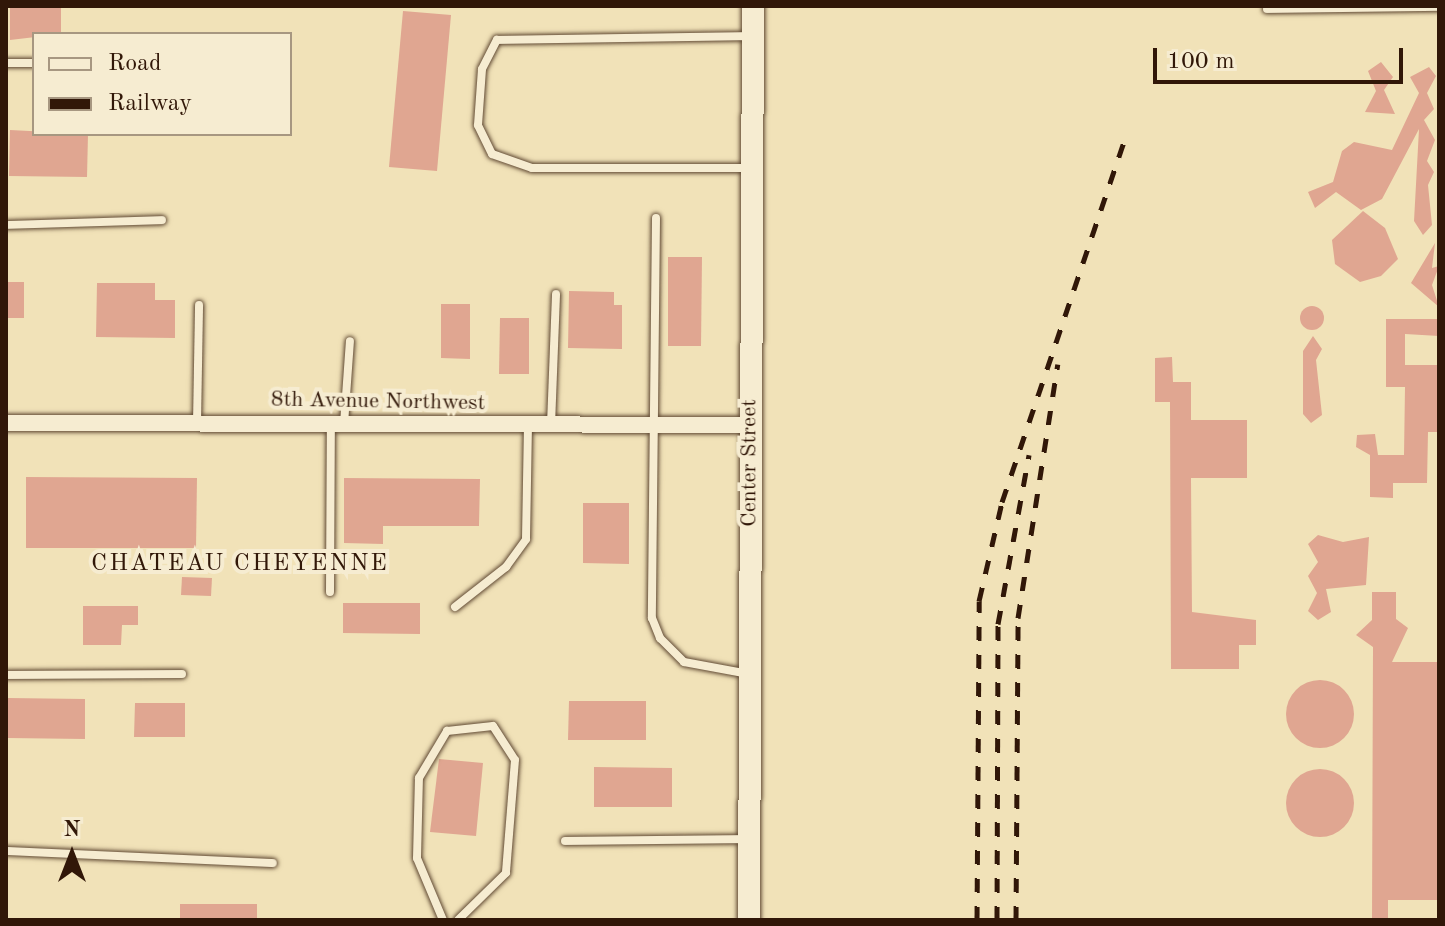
<!DOCTYPE html>
<html>
<head>
<meta charset="utf-8">
<style>
	body { margin:0 }
	#map { position:relative; width:1445px; height:926px; overflow:hidden; background:#f1e2b8; font-family:"Old Standard TT",serif }
	div>[style] { position:absolute }
	.building>* { inset:0; background:#e0a691 }
	.round { border-radius:50% }
	.roads { filter:drop-shadow(0 0 2px #614a34) drop-shadow(0 0 2px #614a34) }
	.lane>* { height:8px; margin:-4px; padding:0 4px; transform-origin:4px; border-radius:4px; background:#f6ecd1 }
	.street>* { height:16px; margin:-8px; padding:0 8px; transform-origin:8px; border-radius:8px; background:#f6ecd1 }
	.secondary>* { height:22px; margin:-11px; padding:0 11px; transform-origin:11px; border-radius:11px; background:#f6ecd1 }
	.rail>* { height:5px; margin-top:-2.5px; transform-origin:0; background:repeating-linear-gradient(90deg,#311708 0 14px,transparent 0 28px) }
	span { translate:-50% -50%; white-space:nowrap; text-align:center; line-height:1.15; -webkit-text-stroke:8px #f6ecd1; paint-order:stroke }
	.street-label { font-size:22px; color:#311708 }
	.neighbourhood-label { font-size:24px; color:#311708; letter-spacing:2px }
	.frame { position:absolute; inset:0; border:8px solid #311708; pointer-events:none }
	.legend { position:absolute; left:32px; top:32px; width:260px; height:104px; box-sizing:border-box; background:#f6ecd1; border:2px solid #a79781; margin:0; padding:10px 14px; list-style:none; font-size:24px; color:#311708 }
	.legend li { display:flex; align-items:center; gap:16px; height:40px }
	.legend b { width:40px; border:2px solid #a79781 }
	.north { position:absolute; left:32px; top:814px; width:80px; height:80px; -webkit-text-stroke:6px #f6ecd1; paint-order:stroke; rotate:0deg; font-size:22px; font-weight:700; line-height:32px; text-align:center; color:#311708 }
	.north::after { content:''; display:block; margin:auto; width:28px; height:36px; background:#311708; clip-path:polygon(50% 0,100% 100%,50% 72%,0 100%) }
	.scale { position:absolute; left:1153px; top:48px; width:250px; height:36px; box-sizing:border-box; border:4px solid #311708; border-top:0; padding-left:10px; font-size:24px; line-height:28px; white-space:nowrap; color:#311708; -webkit-text-stroke:6px #f6ecd1; paint-order:stroke }
</style>
</head>
<body>
<div id="map">
	<div class="building">
		<div style="clip-path:polygon(10px 6px,61px 6px,61px 34px,10px 40px)"></div>
		<div style="clip-path:polygon(403px 11px,451px 15px,437px 171px,389px 167px)"></div>
		<div style="clip-path:polygon(1381px 62px,1393px 77px,1384px 90px,1395px 114px,1365px 112px,1376px 91px,1368px 71px)"></div>
		<div style="clip-path:polygon(1429px 67px,1436px 76px,1427px 93px,1434px 109px,1424px 120px,1435px 140px,1427px 161px,1434px 172px,1428px 185px,1432px 225px,1423px 235px,1414px 221px,1419px 129px,1382px 199px,1361px 210px,1336px 192px,1315px 208px,1308px 192px,1333px 182px,1342px 151px,1354px 142px,1392px 150px,1419px 93px,1410px 77px)"></div>
		<div style="clip-path:polygon(10px 130px,88px 134px,87px 177px,9px 176px)"></div>
		<div style="clip-path:polygon(1363px 211px,1385px 228px,1398px 259px,1381px 276px,1360px 282px,1335px 264px,1332px 240px)"></div>
		<div style="clip-path:polygon(1435px 243px,1432px 268px,1439px 266px,1432px 285px,1439px 307px,1411px 283px)"></div>
		<div style="clip-path:polygon(668px 257px,702px 257px,701px 346px,668px 346px)"></div>
		<div style="clip-path:polygon(6px 282px,24px 282px,24px 318px,6px 318px)"></div>
		<div style="clip-path:polygon(97px 283px,155px 283px,155px 300px,175px 300px,175px 338px,96px 337px)"></div>
		<div style="clip-path:polygon(569px 291px,614px 292px,614px 305px,622px 305px,622px 349px,568px 348px)"></div>
		<div style="clip-path:polygon(441px 304px,470px 304px,470px 359px,441px 358px)"></div>
		<div class="round" style="left:1300px;top:306px;width:24px;height:24px"></div>
		<div style="clip-path:polygon(500px 318px,529px 318px,529px 374px,499px 374px)"></div>
		<div style="clip-path:polygon(1386px 319px,1439px 319px,1439px 336px,1405px 334px,1405px 365px,1439px 365px,1439px 432px,1428px 432px,1427px 483px,1393px 483px,1393px 498px,1370px 497px,1370px 455px,1356px 447px,1357px 435px,1375px 434px,1378px 455px,1404px 455px,1405px 387px,1386px 387px)"></div>
		<div style="clip-path:polygon(1313px 336px,1322px 349px,1316px 360px,1322px 415px,1311px 423px,1303px 414px,1303px 351px)"></div>
		<div style="clip-path:polygon(1172px 357px,1173px 382px,1191px 382px,1191px 420px,1247px 420px,1247px 478px,1191px 478px,1192px 612px,1256px 620px,1256px 645px,1239px 645px,1239px 669px,1171px 669px,1170px 402px,1155px 402px,1155px 358px)"></div>
		<div style="clip-path:polygon(26px 477px,197px 478px,196px 548px,26px 548px)"></div>
		<div style="clip-path:polygon(344px 478px,480px 479px,479px 526px,383px 526px,383px 544px,344px 543px)"></div>
		<div style="clip-path:polygon(583px 503px,629px 503px,629px 564px,583px 563px)"></div>
		<div style="clip-path:polygon(1318px 535px,1343px 542px,1369px 537px,1366px 585px,1326px 589px,1331px 612px,1318px 620px,1308px 611px,1317px 593px,1308px 576px,1318px 562px,1308px 544px)"></div>
		<div style="clip-path:polygon(182px 577px,212px 578px,211px 596px,181px 595px)"></div>
		<div style="clip-path:polygon(1372px 592px,1396px 592px,1396px 619px,1408px 628px,1392px 662px,1439px 662px,1439px 900px,1388px 900px,1388px 920px,1372px 920px,1373px 647px,1356px 635px,1372px 620px)"></div>
		<div style="clip-path:polygon(343px 603px,420px 603px,420px 634px,343px 633px)"></div>
		<div style="clip-path:polygon(83px 606px,138px 606px,138px 625px,122px 625px,121px 645px,83px 645px)"></div>
		<div class="round" style="left:1286px;top:680px;width:68px;height:68px"></div>
		<div style="clip-path:polygon(8px 698px,85px 699px,85px 739px,8px 738px)"></div>
		<div style="clip-path:polygon(569px 701px,646px 701px,646px 740px,568px 740px)"></div>
		<div style="clip-path:polygon(135px 703px,185px 703px,185px 737px,134px 737px)"></div>
		<div style="clip-path:polygon(439px 759px,483px 763px,476px 836px,430px 832px)"></div>
		<div style="clip-path:polygon(594px 767px,672px 768px,672px 807px,594px 807px)"></div>
		<div class="round" style="left:1286px;top:769px;width:68px;height:68px"></div>
		<div style="clip-path:polygon(180px 904px,257px 904px,257px 920px,180px 920px)"></div>
	</div>
	<div class="roads">
		<div class="lane">
			<div style="left:1267px;top:9px;width:172px;rotate:-0.7deg"></div>
			<div style="left:6px;top:63px;width:28px"></div>
			<div style="left:749px;top:168px;width:217px;rotate:180deg"></div>
			<div style="left:532px;top:168px;width:42px;rotate:-160.7deg"></div>
			<div style="left:492px;top:154px;width:32px;rotate:-116deg"></div>
			<div style="left:478px;top:125px;width:56px;rotate:-85.9deg"></div>
			<div style="left:482px;top:69px;width:33px;rotate:-63deg"></div>
			<div style="left:497px;top:40px;width:254px;rotate:-0.9deg"></div>
			<div style="left:656px;top:218px;width:400px;rotate:90.6deg"></div>
			<div style="left:652px;top:618px;width:22px;rotate:68deg"></div>
			<div style="left:660px;top:638px;width:34px;rotate:45deg"></div>
			<div style="left:684px;top:662px;width:66px;rotate:10.5deg"></div>
			<div style="left:6px;top:225px;width:156px;rotate:-1.8deg"></div>
			<div style="left:197px;top:423px;width:118px;rotate:-89deg"></div>
			<div style="left:344px;top:424px;width:83px;rotate:-85.9deg"></div>
			<div style="left:551px;top:425px;width:131px;rotate:-87.8deg"></div>
			<div style="left:330px;top:592px;width:168px;rotate:-89.7deg"></div>
			<div style="left:455px;top:607px;width:65px;rotate:-38.1deg"></div>
			<div style="left:506px;top:567px;width:34px;rotate:-54deg"></div>
			<div style="left:526px;top:539px;width:114px;rotate:-89deg"></div>
			<div style="left:6px;top:675px;width:176px;rotate:-0.3deg"></div>
			<div style="left:565px;top:841px;width:183px;rotate:-0.6deg"></div>
			<div style="left:6px;top:851px;width:267px;rotate:2.6deg"></div>
			<div style="left:443px;top:920px;width:67px;rotate:-112.8deg"></div>
			<div style="left:417px;top:858px;width:80px;rotate:-88.6deg"></div>
			<div style="left:419px;top:778px;width:55px;rotate:-59.2deg"></div>
			<div style="left:447px;top:731px;width:46px;rotate:-6.2deg"></div>
			<div style="left:493px;top:726px;width:40px;rotate:57.1deg"></div>
			<div style="left:515px;top:760px;width:113px;rotate:94.6deg"></div>
			<div style="left:506px;top:873px;width:67px;rotate:135.6deg"></div>
		</div>
		<div class="street">
			<div style="left:6px;top:423px;width:744px;rotate:0.15deg"></div>
		</div>
		<div class="secondary">
			<div style="left:749px;top:920px;width:914px;rotate:-89.75deg"></div>
		</div>
	</div>
	<div class="rail">
		<div style="left:977px;top:920px;width:319px;rotate:-89.6deg"></div>
		<div style="left:979px;top:601px;width:102px;rotate:-76.9deg"></div>
		<div style="left:1002px;top:502px;width:384px;rotate:-71.3deg"></div>
		<div style="left:997px;top:920px;width:296px;rotate:-89.8deg"></div>
		<div style="left:998px;top:624px;width:172px;rotate:-79.6deg"></div>
		<div style="left:1016px;top:920px;width:302px;rotate:-89.6deg"></div>
		<div style="left:1018px;top:618px;width:257px;rotate:-81.1deg"></div>
	</div>
	<div class="street-label">
		<span style="left:378px;top:402px;rotate:1deg">8th Avenue Northwest</span>
		<span style="left:750px;top:463px;rotate:-90deg">Center Street</span>
	</div>
	<div class="neighbourhood-label">
		<span style="left:240px;top:565px">CHATEAU CHEYENNE</span>
	</div>
	<div class="frame"></div>
	<ul class="legend">
	<li><b style="height:10px;background:#f6ecd1"></b>Road</li>
	<li><b style="height:10px;background:#311708"></b>Railway</li>
	</ul>
	<div class="north">N</div>
	<div class="scale">100 m</div>
</div>
</body>
</html>
